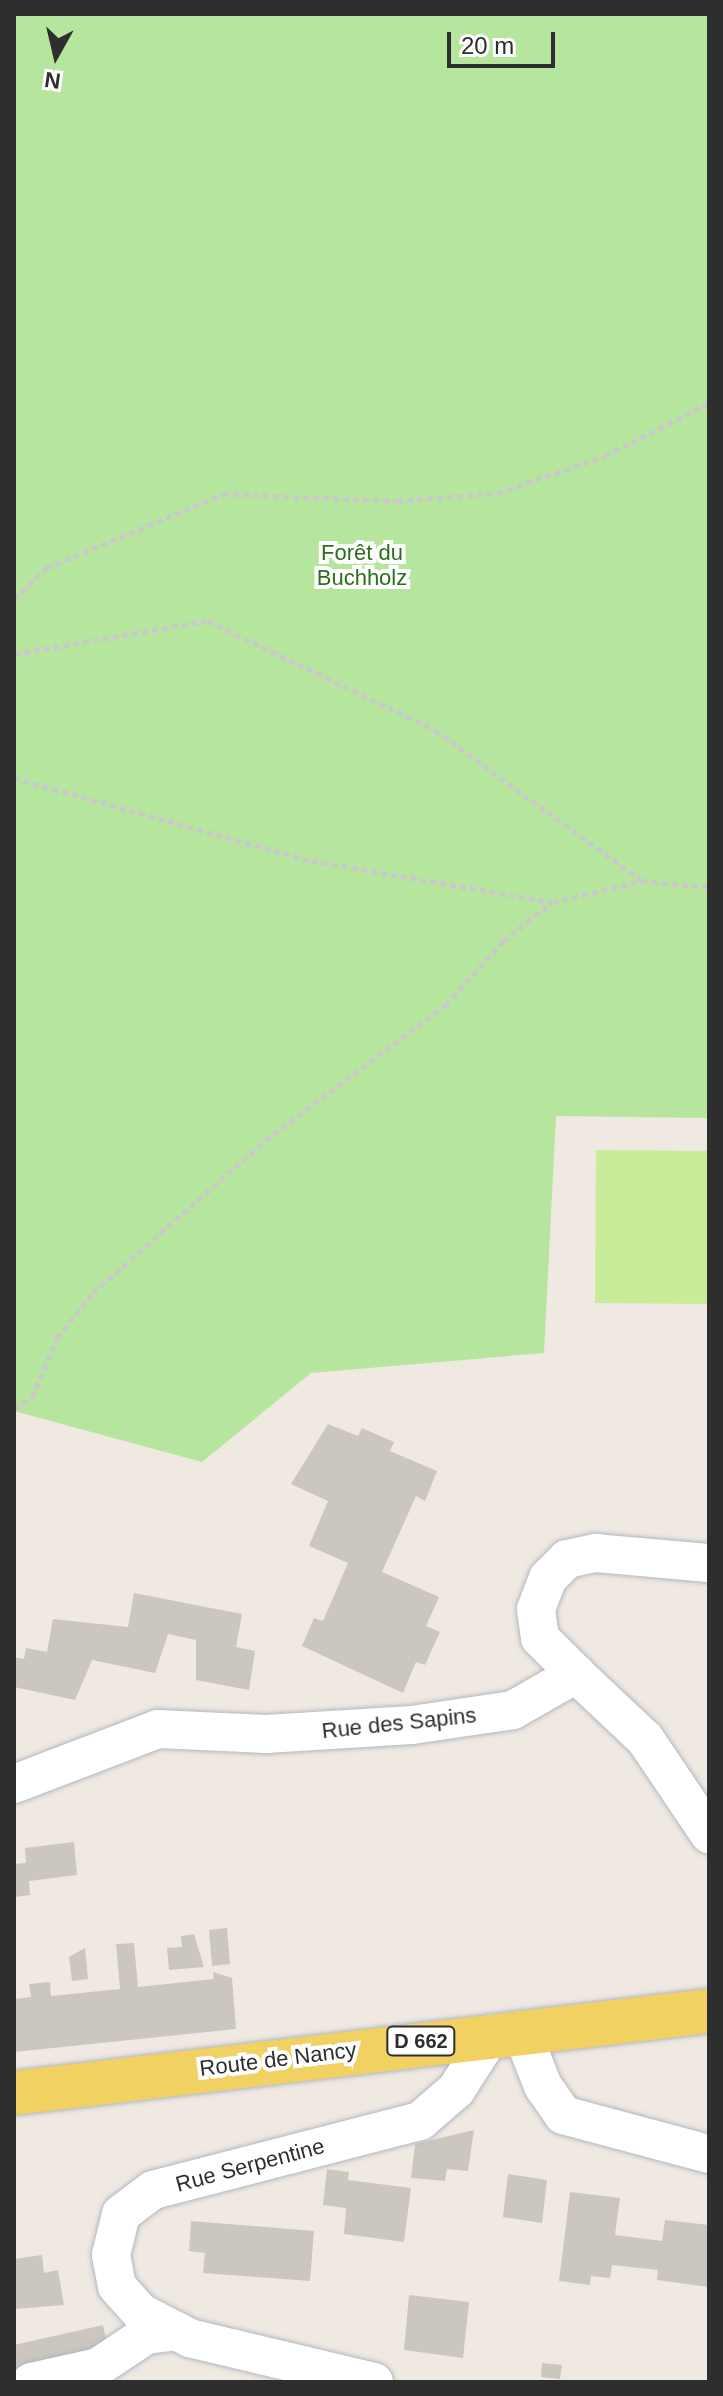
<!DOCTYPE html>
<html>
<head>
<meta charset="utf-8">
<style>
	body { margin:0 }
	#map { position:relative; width:723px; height:2396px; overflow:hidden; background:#efe9e1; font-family:Arial,sans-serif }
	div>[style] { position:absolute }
	.green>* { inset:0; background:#b6e59e }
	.pitch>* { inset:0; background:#c9ec9a }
	.building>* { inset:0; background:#cbc7bf }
	.path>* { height:5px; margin-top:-2.5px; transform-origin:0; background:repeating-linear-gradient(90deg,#c9c9c9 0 6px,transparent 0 10px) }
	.roads { filter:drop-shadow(0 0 2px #b4b7c1) drop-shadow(0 0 2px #b4b7c1) }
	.minor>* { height:38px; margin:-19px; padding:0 19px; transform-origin:19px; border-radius:19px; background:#fff }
	.major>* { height:44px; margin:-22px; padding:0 22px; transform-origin:22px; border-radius:22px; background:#f2d163 }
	span { translate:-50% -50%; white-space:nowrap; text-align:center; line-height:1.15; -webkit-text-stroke:8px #fff; paint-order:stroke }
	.shield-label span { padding:2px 6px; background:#fff; border:2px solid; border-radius:6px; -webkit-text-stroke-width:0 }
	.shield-label { font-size:20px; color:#2e2e2e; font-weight:700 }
	.park-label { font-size:22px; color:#2c6e1b }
	.street-label { font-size:22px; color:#2e2e2e }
	.frame { position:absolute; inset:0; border:16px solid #2e2e2e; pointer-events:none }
	.north { position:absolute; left:16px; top:16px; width:80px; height:80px; -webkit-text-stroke:6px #fff; paint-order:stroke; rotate:188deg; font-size:22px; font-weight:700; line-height:32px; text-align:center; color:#2e2e2e }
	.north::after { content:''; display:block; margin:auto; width:28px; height:36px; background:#2e2e2e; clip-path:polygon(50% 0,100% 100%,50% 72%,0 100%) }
	.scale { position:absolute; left:447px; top:32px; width:108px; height:36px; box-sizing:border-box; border:4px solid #2e2e2e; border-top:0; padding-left:10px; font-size:24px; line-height:28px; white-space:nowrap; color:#2e2e2e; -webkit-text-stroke:6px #fff; paint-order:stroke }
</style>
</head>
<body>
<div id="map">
	<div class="green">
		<div style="clip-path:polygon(14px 14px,709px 14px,709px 1118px,556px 1116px,544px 1353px,311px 1373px,202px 1462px,14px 1411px)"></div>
	</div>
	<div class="pitch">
		<div style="clip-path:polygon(596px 1150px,709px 1151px,709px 1304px,595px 1303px)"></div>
	</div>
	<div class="building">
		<div style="clip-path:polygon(328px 1424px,358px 1436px,362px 1428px,394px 1442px,390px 1451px,437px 1471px,425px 1501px,416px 1496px,382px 1572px,439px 1597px,426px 1626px,440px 1632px,425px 1665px,416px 1662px,403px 1693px,302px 1646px,314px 1618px,323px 1621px,348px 1563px,309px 1546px,328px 1501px,291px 1484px)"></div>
		<div style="clip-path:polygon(134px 1593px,242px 1614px,236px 1647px,255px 1651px,249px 1690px,196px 1680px,196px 1640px,168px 1634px,155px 1673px,92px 1660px,75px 1700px,14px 1687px,14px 1657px,24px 1659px,26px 1648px,47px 1652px,53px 1619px,128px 1627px)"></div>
		<div style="clip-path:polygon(74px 1842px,77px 1875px,29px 1881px,30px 1895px,14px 1897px,14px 1864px,26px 1863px,25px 1848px)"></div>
		<div style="clip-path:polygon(227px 1928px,230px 1964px,212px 1966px,209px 1930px)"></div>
		<div style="clip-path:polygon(194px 1934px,204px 1967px,169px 1970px,167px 1948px,182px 1947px,181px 1936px)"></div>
		<div style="clip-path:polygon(134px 1943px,138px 1987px,214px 1979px,213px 1972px,232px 1978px,236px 2029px,14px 2052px,14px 1999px,31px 1997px,29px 1984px,50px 1982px,51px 1996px,120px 1989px,116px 1944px)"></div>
		<div style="clip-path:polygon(85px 1948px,88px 1979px,72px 1981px,69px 1957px)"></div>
		<div style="clip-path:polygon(474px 2130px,468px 2171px,447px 2169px,445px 2181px,411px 2178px,415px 2144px)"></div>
		<div style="clip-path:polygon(327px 2169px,349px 2172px,348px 2180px,411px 2188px,404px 2242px,344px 2234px,346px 2208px,323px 2205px)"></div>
		<div style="clip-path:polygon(508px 2174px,547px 2180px,542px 2223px,503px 2217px)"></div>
		<div style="clip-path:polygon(570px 2192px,620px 2198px,615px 2235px,662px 2241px,665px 2220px,709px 2225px,708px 2287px,657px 2280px,658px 2270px,612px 2265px,610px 2278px,591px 2276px,590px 2285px,559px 2281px)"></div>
		<div style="clip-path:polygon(191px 2221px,314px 2231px,310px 2281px,203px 2273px,205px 2253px,189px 2251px)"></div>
		<div style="clip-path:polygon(42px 2255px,44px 2273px,58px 2270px,64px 2305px,14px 2309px,14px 2259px)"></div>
		<div style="clip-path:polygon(409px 2295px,469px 2302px,463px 2358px,404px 2350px)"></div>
		<div style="clip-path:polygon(103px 2325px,109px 2353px,14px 2374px,14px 2345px)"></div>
		<div style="clip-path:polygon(542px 2363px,562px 2365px,560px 2379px,541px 2377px)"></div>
	</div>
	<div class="path">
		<div style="left:14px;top:599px;width:45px;rotate:-44.1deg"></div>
		<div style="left:46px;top:568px;width:192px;rotate:-22.7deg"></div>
		<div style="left:223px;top:494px;width:174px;rotate:2.3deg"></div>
		<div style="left:397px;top:501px;width:101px;rotate:-4.5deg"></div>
		<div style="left:498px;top:493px;width:113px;rotate:-19.1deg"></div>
		<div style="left:605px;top:456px;width:117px;rotate:-27deg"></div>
		<div style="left:14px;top:654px;width:197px;rotate:-9.7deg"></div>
		<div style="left:208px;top:621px;width:252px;rotate:25.6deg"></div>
		<div style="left:435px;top:730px;width:256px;rotate:36.1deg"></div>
		<div style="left:14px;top:778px;width:309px;rotate:15.6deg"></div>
		<div style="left:312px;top:861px;width:243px;rotate:9.7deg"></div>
		<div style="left:14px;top:1409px;width:22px;rotate:-34deg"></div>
		<div style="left:32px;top:1397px;width:64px;rotate:-67deg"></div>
		<div style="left:57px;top:1338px;width:58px;rotate:-51.3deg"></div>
		<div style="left:93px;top:1293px;width:231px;rotate:-41.5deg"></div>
		<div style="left:266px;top:1140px;width:225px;rotate:-36.9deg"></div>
		<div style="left:446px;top:1005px;width:86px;rotate:-48.3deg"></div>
		<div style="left:503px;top:941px;width:63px;rotate:-38deg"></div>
		<div style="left:553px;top:902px;width:91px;rotate:-13.3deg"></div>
		<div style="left:642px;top:881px;width:67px;rotate:5.1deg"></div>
	</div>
	<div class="roads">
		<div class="minor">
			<div style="left:576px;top:1674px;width:51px;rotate:-135deg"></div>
			<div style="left:540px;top:1638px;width:29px;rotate:-98deg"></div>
			<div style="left:536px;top:1609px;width:33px;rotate:-69deg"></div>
			<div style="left:548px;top:1578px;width:27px;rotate:-45deg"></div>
			<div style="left:567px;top:1559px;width:30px;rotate:-12deg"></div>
			<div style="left:596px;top:1553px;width:113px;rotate:5.1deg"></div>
			<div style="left:14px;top:1784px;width:154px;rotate:-20.9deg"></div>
			<div style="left:158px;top:1729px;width:108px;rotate:2.7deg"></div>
			<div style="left:266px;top:1734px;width:146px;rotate:-3.5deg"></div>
			<div style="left:412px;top:1725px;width:102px;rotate:-8.4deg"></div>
			<div style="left:513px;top:1710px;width:73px;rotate:-29.7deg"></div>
			<div style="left:576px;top:1674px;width:95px;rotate:43.3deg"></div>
			<div style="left:645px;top:1739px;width:115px;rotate:56deg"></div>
			<div style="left:521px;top:2030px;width:60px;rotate:68.6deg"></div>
			<div style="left:543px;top:2086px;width:35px;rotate:55deg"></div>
			<div style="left:563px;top:2115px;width:151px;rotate:15deg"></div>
			<div style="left:31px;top:2382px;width:69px;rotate:-12.6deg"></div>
			<div style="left:98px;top:2367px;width:58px;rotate:-33.7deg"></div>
			<div style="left:146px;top:2335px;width:31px;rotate:-7deg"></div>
			<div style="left:374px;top:2382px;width:189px;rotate:-166.6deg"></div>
			<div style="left:190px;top:2338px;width:55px;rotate:-153deg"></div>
			<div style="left:141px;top:2313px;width:36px;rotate:-132deg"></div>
			<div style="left:117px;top:2286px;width:32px;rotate:-101deg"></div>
			<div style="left:111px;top:2255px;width:42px;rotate:-76.3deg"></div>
			<div style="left:121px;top:2214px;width:40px;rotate:-37deg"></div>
			<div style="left:153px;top:2190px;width:276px;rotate:-14.5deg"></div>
			<div style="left:420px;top:2121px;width:48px;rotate:-40.7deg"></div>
			<div style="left:456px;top:2090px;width:67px;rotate:-57.3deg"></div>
		</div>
		<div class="major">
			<div style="left:14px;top:2093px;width:700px;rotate:-6.73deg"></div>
		</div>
	</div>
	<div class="shield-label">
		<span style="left:421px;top:2041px">D 662</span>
	</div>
	<div class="park-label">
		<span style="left:362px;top:565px">Forêt du<br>Buchholz</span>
	</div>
	<div class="street-label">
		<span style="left:399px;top:1723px;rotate:-6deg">Rue des Sapins</span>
		<span style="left:278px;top:2059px;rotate:-7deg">Route de Nancy</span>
		<span style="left:250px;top:2165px;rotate:-15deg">Rue Serpentine</span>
	</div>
	<div class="frame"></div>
	<div class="north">N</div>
	<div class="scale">20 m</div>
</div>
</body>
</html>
